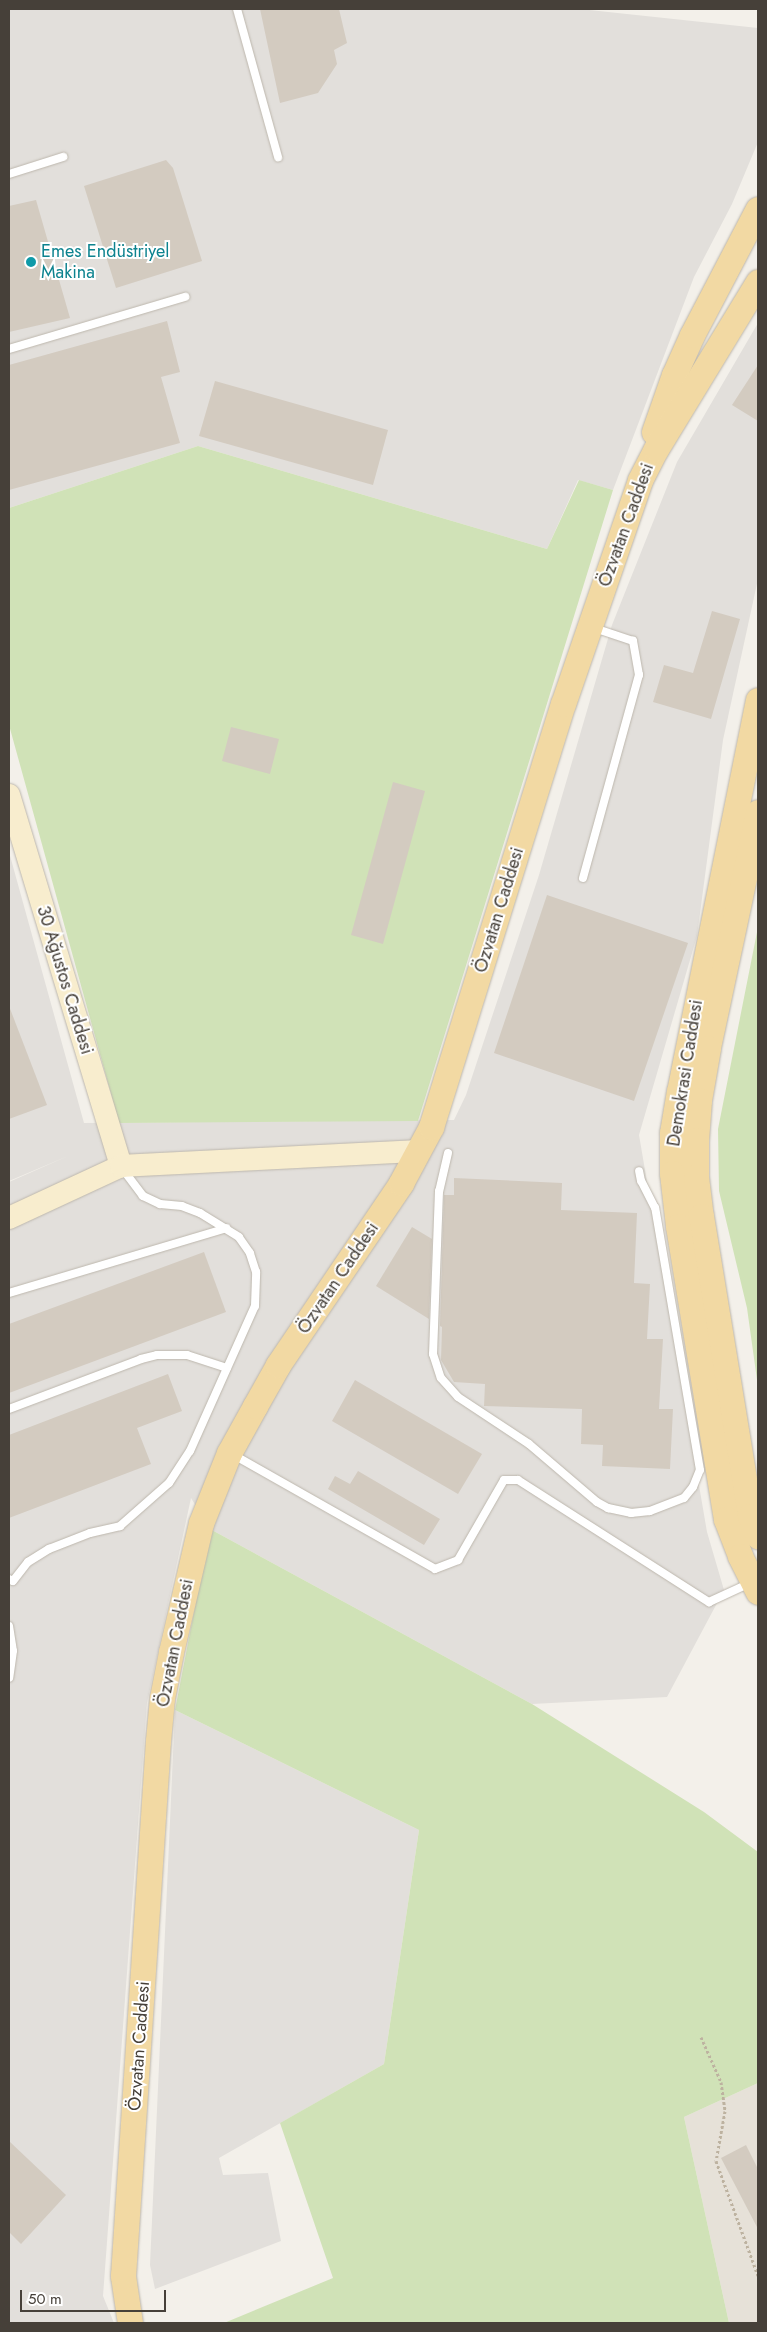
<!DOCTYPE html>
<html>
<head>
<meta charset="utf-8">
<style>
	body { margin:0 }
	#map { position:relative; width:767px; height:2332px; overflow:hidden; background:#f3f0ea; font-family:Jost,sans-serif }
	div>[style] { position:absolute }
	.residential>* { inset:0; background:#e6e1d8 }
	.industrial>* { inset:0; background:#e2dfdb }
	.green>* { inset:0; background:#d0e2b7 }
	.building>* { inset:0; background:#d3cbc0 }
	.path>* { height:3px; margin-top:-1.5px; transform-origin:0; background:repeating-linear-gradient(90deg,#bdb2a0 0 2.5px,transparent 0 5px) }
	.roads { filter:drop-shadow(0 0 1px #bdb7ad) drop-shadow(0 0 1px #bdb7ad) }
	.lane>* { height:8px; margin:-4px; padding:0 4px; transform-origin:4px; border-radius:4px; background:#fff }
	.secondary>* { height:22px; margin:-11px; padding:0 11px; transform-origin:11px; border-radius:11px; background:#f8edce }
	.primary>* { height:25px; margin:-12.5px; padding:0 12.5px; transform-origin:12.5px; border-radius:12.5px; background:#f2d9a3 }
	.dots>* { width:14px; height:14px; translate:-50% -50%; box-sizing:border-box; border:2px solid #fff; border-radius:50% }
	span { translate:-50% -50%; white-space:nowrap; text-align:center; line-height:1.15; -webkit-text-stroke:4px #fff; paint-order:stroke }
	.culture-label { font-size:18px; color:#0d838f }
	.left { translate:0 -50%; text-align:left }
	.street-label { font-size:18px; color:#464039 }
	.frame { position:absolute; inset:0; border:10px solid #464039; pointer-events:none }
	.scale { position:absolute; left:20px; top:2290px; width:146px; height:22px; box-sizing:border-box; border:2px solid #464039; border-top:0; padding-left:6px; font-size:15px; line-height:18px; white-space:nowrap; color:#464039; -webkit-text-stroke:4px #fff; paint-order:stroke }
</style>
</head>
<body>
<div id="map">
	<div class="residential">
		<div style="clip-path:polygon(758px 2083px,758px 2323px,729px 2323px,684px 2117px)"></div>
	</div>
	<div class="industrial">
		<div style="clip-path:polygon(9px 9px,580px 9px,758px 28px,758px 142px,732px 204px,694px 277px,613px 490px,578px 480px,547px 549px,198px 446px,9px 508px)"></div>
		<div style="clip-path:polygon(758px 323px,758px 579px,723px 740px,697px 936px,639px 1135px,707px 1532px,724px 1590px,667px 1697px,532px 1704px,210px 1529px,191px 1498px,147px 1703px,103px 2296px,114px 2323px,9px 2323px,9px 1182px,68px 1156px,9px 1181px,9px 852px,84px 1123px,454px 1120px,466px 1095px,539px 875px,612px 625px,677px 462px)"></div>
		<div style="clip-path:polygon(175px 1710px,419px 1830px,384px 2064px,219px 2158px,223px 2175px,268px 2173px,281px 2241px,155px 2289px,150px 2265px)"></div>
	</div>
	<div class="green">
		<div style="clip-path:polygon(198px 446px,547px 549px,579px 480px,613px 490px,418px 1121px,119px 1123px,9px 725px,9px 508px)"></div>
		<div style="clip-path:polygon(758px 927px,758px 1387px,747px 1308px,719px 1191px,718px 1129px)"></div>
		<div style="clip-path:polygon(210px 1529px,532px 1704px,704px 1812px,758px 1852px,758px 2083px,684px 2117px,729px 2323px,224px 2323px,333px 2278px,280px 2123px,384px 2064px,419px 1830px,175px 1710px)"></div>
	</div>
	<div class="building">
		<div style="clip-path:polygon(260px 9px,339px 9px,347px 43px,334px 50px,337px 64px,318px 93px,280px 103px)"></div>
		<div style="clip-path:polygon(166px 160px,173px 168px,202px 261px,116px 288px,84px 186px)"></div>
		<div style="clip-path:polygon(36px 200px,70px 318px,9px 332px,9px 206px)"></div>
		<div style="clip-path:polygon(167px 321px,180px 372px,161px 377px,180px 443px,9px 490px,9px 365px)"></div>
		<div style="clip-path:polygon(758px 365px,758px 421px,732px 405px)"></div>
		<div style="clip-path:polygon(215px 381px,388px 430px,373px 485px,199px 436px)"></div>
		<div style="clip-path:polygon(712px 611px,740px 619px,711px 719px,653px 702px,664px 665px,693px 673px)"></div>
		<div style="clip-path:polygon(231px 727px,279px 739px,270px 774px,222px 761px)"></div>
		<div style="clip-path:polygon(393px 782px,425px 791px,383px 944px,351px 935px)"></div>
		<div style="clip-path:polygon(547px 895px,688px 943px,634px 1101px,494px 1053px)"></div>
		<div style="clip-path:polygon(9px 1006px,47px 1105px,9px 1119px)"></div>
		<div style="clip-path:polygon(454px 1178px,562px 1183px,561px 1210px,637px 1213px,634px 1283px,650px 1284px,647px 1339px,663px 1339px,659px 1409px,673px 1409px,670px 1469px,602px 1466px,603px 1445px,581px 1444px,582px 1409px,484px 1406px,485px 1384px,454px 1382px,441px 1360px,442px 1327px,440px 1326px,444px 1195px,454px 1195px)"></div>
		<div style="clip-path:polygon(412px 1227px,432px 1239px,429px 1319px,376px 1286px)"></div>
		<div style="clip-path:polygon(204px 1252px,226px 1312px,9px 1393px,9px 1324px)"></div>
		<div style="clip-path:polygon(168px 1374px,182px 1411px,137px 1428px,151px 1464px,9px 1518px,9px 1435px)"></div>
		<div style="clip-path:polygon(355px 1380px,482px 1454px,458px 1494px,332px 1421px)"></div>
		<div style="clip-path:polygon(358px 1471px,440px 1519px,424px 1545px,328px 1489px,335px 1476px,350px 1484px)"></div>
		<div style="clip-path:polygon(9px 2141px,66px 2195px,21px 2244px,9px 2232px)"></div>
		<div style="clip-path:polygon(746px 2145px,758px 2169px,758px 2229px,721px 2158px)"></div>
	</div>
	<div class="path">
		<div style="left:701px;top:2037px;width:49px;rotate:66deg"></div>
		<div style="left:721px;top:2082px;width:29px;rotate:82deg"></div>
		<div style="left:725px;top:2111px;width:51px;rotate:100.2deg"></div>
		<div style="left:716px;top:2161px;width:122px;rotate:69.9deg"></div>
	</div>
	<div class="roads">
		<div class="lane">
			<div style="left:237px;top:9px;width:154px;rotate:74.5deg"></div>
			<div style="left:9px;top:174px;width:57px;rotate:-17.5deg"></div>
			<div style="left:9px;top:349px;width:184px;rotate:-16.5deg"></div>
			<div style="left:583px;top:878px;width:211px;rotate:-74.6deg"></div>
			<div style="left:639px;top:675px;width:35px;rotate:-100deg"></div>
			<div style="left:633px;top:641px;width:41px;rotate:-161.6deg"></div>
			<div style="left:448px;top:1153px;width:39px;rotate:103deg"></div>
			<div style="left:439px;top:1191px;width:163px;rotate:92.1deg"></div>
			<div style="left:433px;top:1354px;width:25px;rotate:72deg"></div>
			<div style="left:441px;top:1378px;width:25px;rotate:48deg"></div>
			<div style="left:458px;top:1397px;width:85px;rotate:33.5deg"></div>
			<div style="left:529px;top:1444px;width:89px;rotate:40.5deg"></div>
			<div style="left:597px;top:1502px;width:13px;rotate:29deg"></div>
			<div style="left:608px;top:1508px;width:24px;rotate:12deg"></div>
			<div style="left:631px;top:1513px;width:19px;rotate:-6deg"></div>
			<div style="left:650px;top:1511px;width:36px;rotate:-21deg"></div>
			<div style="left:684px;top:1498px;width:14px;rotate:-51deg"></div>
			<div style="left:693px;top:1487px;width:18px;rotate:-68deg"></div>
			<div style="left:700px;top:1470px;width:266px;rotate:-99.7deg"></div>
			<div style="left:655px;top:1208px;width:30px;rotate:-117deg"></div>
			<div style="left:641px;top:1181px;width:10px;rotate:-101deg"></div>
			<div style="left:9px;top:1293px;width:227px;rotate:-16.6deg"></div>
			<div style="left:9px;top:1409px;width:141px;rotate:-20.7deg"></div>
			<div style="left:141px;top:1359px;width:16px;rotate:-14deg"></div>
			<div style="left:157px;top:1355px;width:30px"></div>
			<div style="left:187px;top:1355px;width:42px;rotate:18deg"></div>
			<div style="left:232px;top:1454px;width:233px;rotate:29.5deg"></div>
			<div style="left:435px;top:1569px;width:25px;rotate:-21deg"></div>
			<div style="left:458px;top:1560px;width:92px;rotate:-60.1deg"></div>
			<div style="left:504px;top:1480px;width:14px"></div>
			<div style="left:518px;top:1480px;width:227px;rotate:32.6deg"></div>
			<div style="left:709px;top:1602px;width:45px;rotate:-24.9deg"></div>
			<div style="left:9px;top:1579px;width:4px;rotate:27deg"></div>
			<div style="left:13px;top:1581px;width:24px;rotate:-52deg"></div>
			<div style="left:28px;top:1562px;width:25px;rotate:-32deg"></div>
			<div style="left:49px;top:1549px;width:44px;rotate:-21.3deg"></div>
			<div style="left:90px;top:1533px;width:31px;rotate:-13deg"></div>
			<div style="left:120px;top:1526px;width:65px;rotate:-41.3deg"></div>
			<div style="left:169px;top:1483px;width:38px;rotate:-57deg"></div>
			<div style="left:190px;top:1451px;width:159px;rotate:-65.9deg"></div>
			<div style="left:255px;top:1306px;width:34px;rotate:-88deg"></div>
			<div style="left:256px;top:1272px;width:20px;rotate:-108deg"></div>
			<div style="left:250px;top:1253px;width:19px;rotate:-125deg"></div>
			<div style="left:239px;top:1237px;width:46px;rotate:-148.4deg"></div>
			<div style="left:200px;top:1213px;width:19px;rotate:-159deg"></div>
			<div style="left:182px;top:1206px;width:22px;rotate:-175deg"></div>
			<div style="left:160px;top:1204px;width:19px;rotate:-155deg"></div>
			<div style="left:143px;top:1196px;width:34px;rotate:-127deg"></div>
			<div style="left:9px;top:1626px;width:25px;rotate:81deg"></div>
			<div style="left:13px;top:1651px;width:27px;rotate:98deg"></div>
		</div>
		<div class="secondary">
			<div style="left:9px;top:795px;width:388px;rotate:73.2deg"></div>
			<div style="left:9px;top:1218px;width:123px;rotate:-24.9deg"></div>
			<div style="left:121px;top:1166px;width:298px;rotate:-2.9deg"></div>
		</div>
		<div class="primary">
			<div style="left:654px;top:432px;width:60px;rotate:-70.7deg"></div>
			<div style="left:674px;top:375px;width:44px;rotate:-65.8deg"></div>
			<div style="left:692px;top:335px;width:142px;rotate:-62.4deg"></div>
			<div style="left:758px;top:700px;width:399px;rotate:101.4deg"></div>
			<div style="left:679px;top:1091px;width:43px;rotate:99.5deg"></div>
			<div style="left:672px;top:1133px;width:40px;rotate:90deg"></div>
			<div style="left:672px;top:1173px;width:53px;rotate:83.5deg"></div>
			<div style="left:678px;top:1226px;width:297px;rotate:80.7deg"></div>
			<div style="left:726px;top:1519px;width:40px;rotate:69deg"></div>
			<div style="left:740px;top:1556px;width:40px;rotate:63.4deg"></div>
			<div style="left:758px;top:812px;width:241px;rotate:102deg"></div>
			<div style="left:708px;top:1048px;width:53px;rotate:99.8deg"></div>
			<div style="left:699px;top:1100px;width:40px;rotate:94.3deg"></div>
			<div style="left:696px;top:1140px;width:37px;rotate:90deg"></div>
			<div style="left:696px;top:1177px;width:39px;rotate:83deg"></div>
			<div style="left:701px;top:1216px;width:304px;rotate:80.7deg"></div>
			<div style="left:750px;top:1516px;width:22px;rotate:68deg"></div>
			<div style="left:130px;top:2323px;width:48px;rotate:-98.5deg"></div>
			<div style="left:123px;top:2276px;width:536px;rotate:-86.26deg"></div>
			<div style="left:158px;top:1741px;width:43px;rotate:-84.7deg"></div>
			<div style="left:162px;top:1698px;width:47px;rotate:-78.9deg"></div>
			<div style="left:171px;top:1652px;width:132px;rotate:-76.9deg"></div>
			<div style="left:201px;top:1523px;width:75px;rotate:-68.2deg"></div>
			<div style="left:229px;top:1453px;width:54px;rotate:-61deg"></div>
			<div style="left:255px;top:1406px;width:47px;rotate:-60.7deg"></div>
			<div style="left:278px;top:1365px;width:220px;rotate:-55.9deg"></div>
			<div style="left:401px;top:1183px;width:64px;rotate:-61.8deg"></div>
			<div style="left:431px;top:1127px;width:443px;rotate:-72.7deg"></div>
			<div style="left:563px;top:704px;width:237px;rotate:-71deg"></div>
			<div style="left:640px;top:480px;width:35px;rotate:-63deg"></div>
			<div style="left:656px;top:449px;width:196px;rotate:-58.6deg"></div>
		</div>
	</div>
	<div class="dots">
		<div style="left:31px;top:262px;background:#0f9aa8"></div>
	</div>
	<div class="culture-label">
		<span class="left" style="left:41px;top:262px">Emes Endüstriyel<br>Makina</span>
	</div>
	<div class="street-label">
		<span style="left:626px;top:525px;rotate:-70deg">Özvatan Caddesi</span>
		<span style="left:499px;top:910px;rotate:-73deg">Özvatan Caddesi</span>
		<span style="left:65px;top:980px;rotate:73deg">30 Ağustos Caddesi</span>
		<span style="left:685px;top:1073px;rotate:-81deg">Demokrasi Caddesi</span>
		<span style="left:338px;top:1278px;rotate:-56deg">Özvatan Caddesi</span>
		<span style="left:175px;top:1643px;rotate:-79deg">Özvatan Caddesi</span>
		<span style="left:139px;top:2046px;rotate:-86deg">Özvatan Caddesi</span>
	</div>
	<div class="frame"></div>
	<div class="scale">50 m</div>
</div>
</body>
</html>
